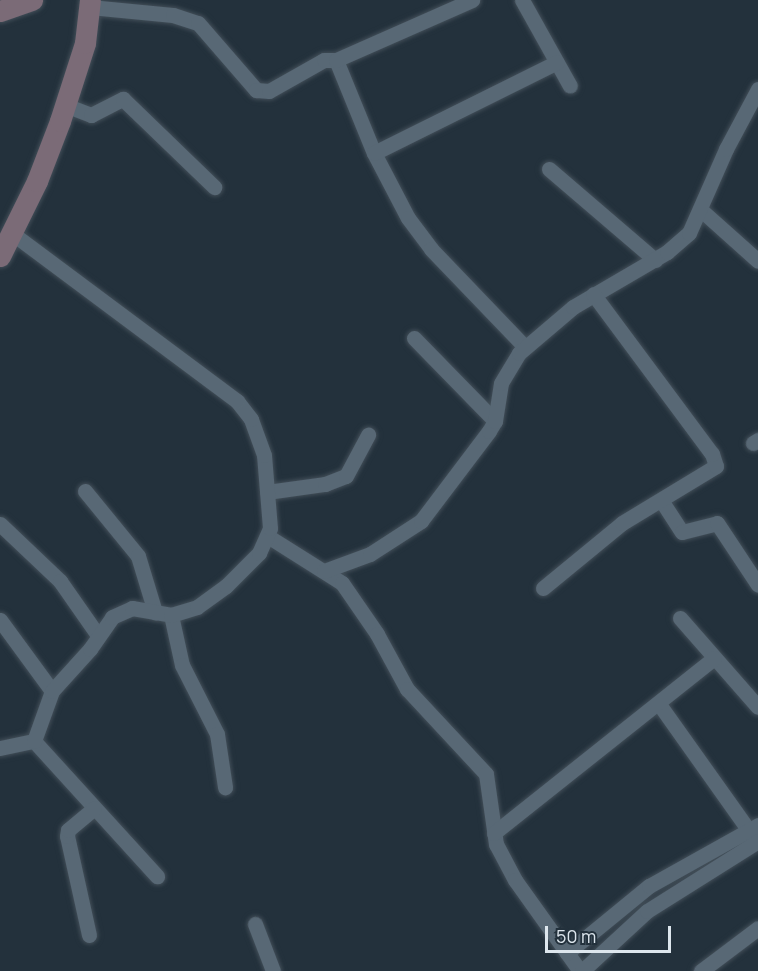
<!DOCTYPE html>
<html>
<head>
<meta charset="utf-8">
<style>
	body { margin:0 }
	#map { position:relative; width:758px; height:971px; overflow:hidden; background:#23313c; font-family:Manrope,sans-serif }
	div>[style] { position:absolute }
	.roads { filter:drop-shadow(0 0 2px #424e58) drop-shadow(0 0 2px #424e58) }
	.minor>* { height:15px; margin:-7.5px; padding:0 7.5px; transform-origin:7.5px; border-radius:7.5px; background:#586875 }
	.secondary>* { height:21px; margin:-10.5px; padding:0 10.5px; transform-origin:10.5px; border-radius:10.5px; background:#7b6b77 }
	span { translate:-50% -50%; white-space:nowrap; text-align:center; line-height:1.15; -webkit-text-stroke:5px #23313c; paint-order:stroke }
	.scale { position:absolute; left:545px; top:926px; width:126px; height:27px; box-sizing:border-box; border:3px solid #dde6ed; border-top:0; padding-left:8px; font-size:18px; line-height:21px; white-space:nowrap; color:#dde6ed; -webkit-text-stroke:4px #23313c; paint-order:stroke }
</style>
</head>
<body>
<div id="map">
	<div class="roads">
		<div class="minor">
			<div style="left:522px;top:0;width:98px;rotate:60.8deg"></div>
			<div style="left:90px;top:7px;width:83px;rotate:5.5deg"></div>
			<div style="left:173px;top:15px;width:26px;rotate:18deg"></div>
			<div style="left:198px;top:23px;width:89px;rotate:49.1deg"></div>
			<div style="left:256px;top:90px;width:13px;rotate:4deg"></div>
			<div style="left:269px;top:91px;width:63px;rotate:-29.4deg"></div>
			<div style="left:324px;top:60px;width:12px"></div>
			<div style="left:336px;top:60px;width:100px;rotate:67.8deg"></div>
			<div style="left:374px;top:153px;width:73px;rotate:62.4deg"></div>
			<div style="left:408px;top:218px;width:39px;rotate:53deg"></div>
			<div style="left:431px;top:249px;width:136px;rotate:46.2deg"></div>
			<div style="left:336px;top:60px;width:149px;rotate:-23.8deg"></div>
			<div style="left:65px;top:105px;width:28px;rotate:21deg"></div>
			<div style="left:91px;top:115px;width:36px;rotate:-27deg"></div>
			<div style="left:123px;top:99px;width:127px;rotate:44deg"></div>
			<div style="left:374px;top:153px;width:204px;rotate:-26.4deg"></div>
			<div style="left:549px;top:169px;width:140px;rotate:40.6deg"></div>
			<div style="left:701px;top:210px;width:76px;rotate:41.8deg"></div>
			<div style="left:414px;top:338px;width:116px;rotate:45.7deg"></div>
			<div style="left:753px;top:443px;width:6px;rotate:-31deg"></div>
			<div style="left:85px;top:491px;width:84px;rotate:50.8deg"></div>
			<div style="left:138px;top:556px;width:59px;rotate:73.1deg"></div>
			<div style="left:267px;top:492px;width:59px;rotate:-7.9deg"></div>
			<div style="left:325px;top:484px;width:22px;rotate:-21deg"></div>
			<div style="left:346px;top:476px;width:47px;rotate:-61.8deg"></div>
			<div style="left:661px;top:500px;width:38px;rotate:57deg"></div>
			<div style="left:682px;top:532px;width:36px;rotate:-14deg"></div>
			<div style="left:717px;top:523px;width:74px;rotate:56.5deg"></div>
			<div style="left:0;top:524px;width:83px;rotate:43.5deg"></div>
			<div style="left:60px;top:581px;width:65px;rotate:55.1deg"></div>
			<div style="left:269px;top:537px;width:86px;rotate:32.2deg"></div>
			<div style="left:342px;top:583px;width:62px;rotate:55.5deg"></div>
			<div style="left:377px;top:634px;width:63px;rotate:61.4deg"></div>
			<div style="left:407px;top:689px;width:116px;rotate:47.1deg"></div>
			<div style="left:486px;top:774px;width:71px;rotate:81.9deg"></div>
			<div style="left:496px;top:844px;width:41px;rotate:62.2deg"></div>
			<div style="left:515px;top:880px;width:112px;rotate:54.5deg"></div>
			<div style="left:324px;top:571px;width:49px;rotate:-20.3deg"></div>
			<div style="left:370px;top:554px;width:61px;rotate:-32.9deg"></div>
			<div style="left:421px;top:521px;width:113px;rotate:-52.9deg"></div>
			<div style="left:489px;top:431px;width:12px;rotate:-59deg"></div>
			<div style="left:495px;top:421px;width:38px;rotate:-81deg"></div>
			<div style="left:501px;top:383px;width:35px;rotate:-59deg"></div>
			<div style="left:519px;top:353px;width:71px;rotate:-40.4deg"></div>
			<div style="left:573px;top:307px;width:109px;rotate:-30.3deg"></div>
			<div style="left:667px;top:252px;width:29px;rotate:-41deg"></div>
			<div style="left:689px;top:233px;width:92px;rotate:-66.2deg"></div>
			<div style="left:726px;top:149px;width:68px;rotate:-61.9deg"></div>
			<div style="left:543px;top:588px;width:102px;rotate:-39.4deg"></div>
			<div style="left:622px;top:523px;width:110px;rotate:-31.2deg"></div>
			<div style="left:716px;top:466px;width:13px;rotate:-108deg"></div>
			<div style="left:712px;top:454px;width:199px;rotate:-126.6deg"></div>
			<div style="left:171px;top:615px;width:51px;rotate:77.6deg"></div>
			<div style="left:182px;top:665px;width:77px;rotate:63.1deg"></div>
			<div style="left:217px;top:734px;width:54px;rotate:81.4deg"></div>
			<div style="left:680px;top:618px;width:118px;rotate:48.8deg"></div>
			<div style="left:0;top:620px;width:88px;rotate:53.8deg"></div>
			<div style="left:659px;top:704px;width:166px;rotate:54.6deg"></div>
			<div style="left:34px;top:741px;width:183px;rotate:47.7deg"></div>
			<div style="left:0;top:748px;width:35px;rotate:-12deg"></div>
			<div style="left:34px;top:741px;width:53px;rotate:-70.2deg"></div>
			<div style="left:52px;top:691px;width:57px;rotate:-47.9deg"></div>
			<div style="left:90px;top:649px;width:39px;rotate:-55deg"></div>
			<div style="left:112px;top:617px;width:22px;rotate:-24deg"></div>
			<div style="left:132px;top:608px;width:40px;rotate:10deg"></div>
			<div style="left:171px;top:615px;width:27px;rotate:-17deg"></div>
			<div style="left:197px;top:607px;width:36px;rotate:-36deg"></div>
			<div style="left:226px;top:586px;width:47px;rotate:-45deg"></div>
			<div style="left:259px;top:553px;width:27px;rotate:-66deg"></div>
			<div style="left:270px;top:528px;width:73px;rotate:-94.7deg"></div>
			<div style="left:264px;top:455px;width:38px;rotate:-110deg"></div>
			<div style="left:251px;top:419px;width:23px;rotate:-128deg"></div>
			<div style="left:237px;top:401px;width:281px;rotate:-143.3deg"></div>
			<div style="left:494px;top:833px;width:281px;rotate:-38.5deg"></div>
			<div style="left:255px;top:924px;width:50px;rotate:69deg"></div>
			<div style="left:89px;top:935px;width:101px;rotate:-102.5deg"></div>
			<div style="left:67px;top:836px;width:6px;rotate:-81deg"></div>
			<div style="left:68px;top:830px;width:34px;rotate:-40deg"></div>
			<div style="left:567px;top:953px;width:106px;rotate:-39.3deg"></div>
			<div style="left:649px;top:886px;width:125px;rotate:-29.2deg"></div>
			<div style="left:582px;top:971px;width:88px;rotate:-42.7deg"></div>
			<div style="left:647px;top:911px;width:131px;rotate:-32.2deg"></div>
			<div style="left:701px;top:971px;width:71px;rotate:-37deg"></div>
		</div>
		<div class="secondary">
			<div style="left:0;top:11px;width:34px;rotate:-19deg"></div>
			<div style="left:0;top:256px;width:84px;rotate:-63.7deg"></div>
			<div style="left:37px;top:181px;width:64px;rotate:-69deg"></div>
			<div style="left:60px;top:121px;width:82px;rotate:-72.2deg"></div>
			<div style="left:85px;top:43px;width:43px;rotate:-83.4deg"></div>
		</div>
	</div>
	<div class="scale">50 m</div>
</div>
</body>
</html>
